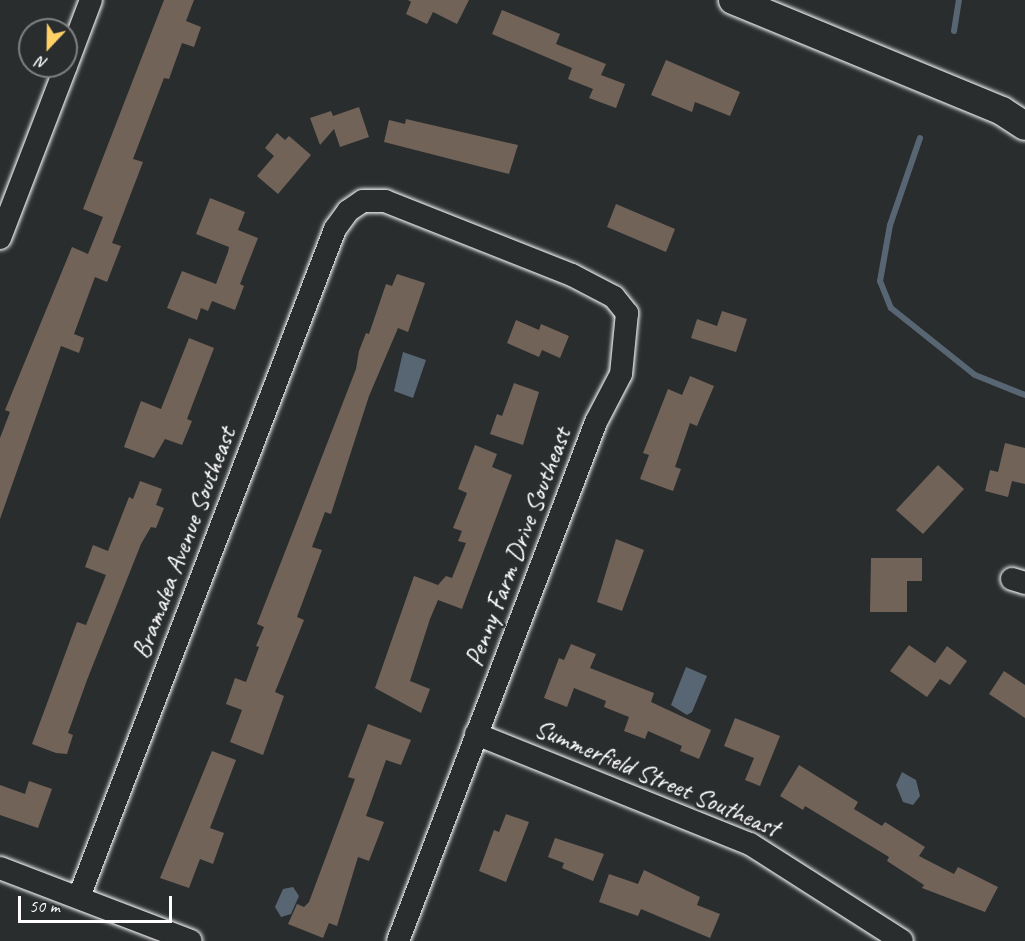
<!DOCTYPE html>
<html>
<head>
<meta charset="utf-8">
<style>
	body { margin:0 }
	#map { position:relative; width:1025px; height:941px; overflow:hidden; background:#2a2d2e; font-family:Caveat,sans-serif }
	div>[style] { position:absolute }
	.water>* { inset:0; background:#586674 }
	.stream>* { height:6px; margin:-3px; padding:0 3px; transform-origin:3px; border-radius:3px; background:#586674 }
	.building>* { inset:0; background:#726359 }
	.roads { filter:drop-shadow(0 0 2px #fff) drop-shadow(0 0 2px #fff) }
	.minor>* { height:22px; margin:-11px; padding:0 11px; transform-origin:11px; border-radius:11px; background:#2a2d2e }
	.major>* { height:28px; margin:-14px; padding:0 14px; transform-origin:14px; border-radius:14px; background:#2a2d2e }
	span { translate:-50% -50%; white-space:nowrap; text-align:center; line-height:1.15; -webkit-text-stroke:5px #2a2d2e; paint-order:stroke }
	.street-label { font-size:26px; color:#fff }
	.north { position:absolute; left:18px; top:18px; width:60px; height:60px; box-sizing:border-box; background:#2a2d2e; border:2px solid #7f8182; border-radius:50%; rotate:202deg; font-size:16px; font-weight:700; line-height:24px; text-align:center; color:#fff }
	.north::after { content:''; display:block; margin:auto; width:21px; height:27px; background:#ffd166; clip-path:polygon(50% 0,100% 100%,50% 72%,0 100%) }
	.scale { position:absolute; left:18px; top:896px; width:154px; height:27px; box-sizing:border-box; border:3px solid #fff; border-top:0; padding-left:8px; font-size:18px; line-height:21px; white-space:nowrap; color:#fff; -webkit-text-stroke:4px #2a2d2e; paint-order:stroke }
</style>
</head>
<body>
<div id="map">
	<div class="water">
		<div style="clip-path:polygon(403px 352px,426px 360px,413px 398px,394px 391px)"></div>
		<div style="clip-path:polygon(686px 667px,707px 676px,692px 712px,687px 715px,671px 705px)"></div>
		<div style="clip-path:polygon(902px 772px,916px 780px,920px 796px,913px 805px,903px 802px,896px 785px)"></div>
		<div style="clip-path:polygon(293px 887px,299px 896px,291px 914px,281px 917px,275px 907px,283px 889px)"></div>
	</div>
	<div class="stream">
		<div style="left:954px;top:31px;width:31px;rotate:-81deg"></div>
		<div style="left:920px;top:138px;width:92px;rotate:109deg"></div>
		<div style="left:890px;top:225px;width:57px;rotate:100.1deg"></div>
		<div style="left:880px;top:281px;width:29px;rotate:68deg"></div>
		<div style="left:891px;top:308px;width:107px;rotate:38.6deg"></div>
		<div style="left:975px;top:375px;width:54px;rotate:21.8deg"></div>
	</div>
	<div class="building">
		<div style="clip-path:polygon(164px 0,194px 0,186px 21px,201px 27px,194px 47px,182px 43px,169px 79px,164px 78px,133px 159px,143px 162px,112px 243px,121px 246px,107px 282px,95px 277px,74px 334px,84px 338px,79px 353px,61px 346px,0 519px,0 438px,10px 412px,5px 410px,72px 247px,88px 254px,103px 217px,83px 209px)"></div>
		<div style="clip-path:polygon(408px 0,469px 0,457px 24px,433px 12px,427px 24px,406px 14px,411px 2px)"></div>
		<div style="clip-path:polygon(502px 10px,560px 34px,556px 44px,606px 64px,601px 75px,625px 84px,616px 108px,589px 98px,593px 89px,568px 79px,572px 68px,492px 34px)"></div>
		<div style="clip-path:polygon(666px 60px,740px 92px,730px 116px,695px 102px,692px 112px,651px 95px)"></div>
		<div style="clip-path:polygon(359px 107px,369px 137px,340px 147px,334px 129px,320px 145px,310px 118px,331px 111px,333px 116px)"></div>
		<div style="clip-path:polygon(406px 119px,518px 145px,509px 174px,384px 142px,389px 120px,405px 124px)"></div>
		<div style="clip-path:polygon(277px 133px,285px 140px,289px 136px,311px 155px,278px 194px,257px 176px,274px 156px,265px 148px)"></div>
		<div style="clip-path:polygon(210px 198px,245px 212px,238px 230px,258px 238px,240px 284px,244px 286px,235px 310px,212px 301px,208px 311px,201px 308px,197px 320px,167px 308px,182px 271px,216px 284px,228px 252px,229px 247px,196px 234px)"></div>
		<div style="clip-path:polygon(616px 204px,675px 229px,666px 252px,607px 227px)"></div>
		<div style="clip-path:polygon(397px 274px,425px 283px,408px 332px,398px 328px,369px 396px,331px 514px,325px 512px,312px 547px,322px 550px,297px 617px,304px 620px,275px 692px,284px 696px,263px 755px,230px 742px,242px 710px,226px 704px,235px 678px,246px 682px,259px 647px,256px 646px,264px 627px,257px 624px,356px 369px,359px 351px,366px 333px,369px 334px,386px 284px,392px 286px)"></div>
		<div style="clip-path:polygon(722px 311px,747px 319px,736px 352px,691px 338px,697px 319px,717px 326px)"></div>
		<div style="clip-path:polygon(516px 320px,539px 330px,541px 324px,569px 336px,560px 358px,542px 350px,539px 357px,507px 343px)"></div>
		<div style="clip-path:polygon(189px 338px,214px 348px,187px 419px,192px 421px,182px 445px,165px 439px,154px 458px,124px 447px,141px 401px,161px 409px)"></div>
		<div style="clip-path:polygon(690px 376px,714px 386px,697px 426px,690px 423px,675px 467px,681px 469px,673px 491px,640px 479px,649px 455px,643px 453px,668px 389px,682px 395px)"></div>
		<div style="clip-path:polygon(514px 383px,539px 392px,523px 445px,490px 434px,497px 414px,502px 416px)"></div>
		<div style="clip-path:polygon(1005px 443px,1025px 448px,1025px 484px,1012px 481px,1008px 497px,985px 491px,990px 470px,998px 472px)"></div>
		<div style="clip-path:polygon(475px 445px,497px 454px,492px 467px,512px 475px,462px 609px,438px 600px,430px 619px,410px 681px,430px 689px,421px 713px,375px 688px,414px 576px,438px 585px,446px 576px,452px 578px,466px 543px,458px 541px,462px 531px,453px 528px,467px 493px,458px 489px)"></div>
		<div style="clip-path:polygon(938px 465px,964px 489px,923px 534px,896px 510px)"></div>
		<div style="clip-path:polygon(140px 481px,162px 489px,156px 505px,164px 508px,156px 528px,151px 527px,141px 544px,87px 680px,68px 733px,73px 735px,67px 754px,56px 753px,32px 744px,77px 622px,86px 625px,106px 575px,85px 567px,93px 545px,108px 551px,129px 497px,133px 499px)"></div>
		<div style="clip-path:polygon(616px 539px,644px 550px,622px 611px,597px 602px)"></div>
		<div style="clip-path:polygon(871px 558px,922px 558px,922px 581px,907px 581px,907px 612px,870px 612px)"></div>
		<div style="clip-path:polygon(571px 644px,596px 654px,590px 668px,654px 693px,651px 702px,711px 730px,699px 759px,680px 751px,682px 746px,648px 731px,645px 739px,624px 731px,629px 717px,604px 707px,606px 701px,574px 688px,567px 707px,544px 698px,559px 658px,564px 660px)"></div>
		<div style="clip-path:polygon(909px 645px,935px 663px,947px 646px,967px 661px,950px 685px,940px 679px,927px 697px,890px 671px)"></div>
		<div style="clip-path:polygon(1004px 671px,1025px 685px,1025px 718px,989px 694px)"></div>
		<div style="clip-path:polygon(735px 718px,780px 736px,760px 786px,745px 780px,754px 758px,724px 746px)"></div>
		<div style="clip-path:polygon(368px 724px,411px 740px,401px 765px,386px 760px,366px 816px,384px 822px,369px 861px,358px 857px,337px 926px,329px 923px,323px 938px,288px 924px,297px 904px,304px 907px,309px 902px,355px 779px,348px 777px)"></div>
		<div style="clip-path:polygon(212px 751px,236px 760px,210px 828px,224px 833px,213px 864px,200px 859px,189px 888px,160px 878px)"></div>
		<div style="clip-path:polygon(799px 765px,858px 802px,854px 809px,882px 826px,885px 822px,925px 847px,919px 856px,954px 874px,958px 867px,998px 887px,985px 912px,922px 888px,924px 885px,887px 861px,889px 857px,805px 806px,803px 810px,780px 796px)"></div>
		<div style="clip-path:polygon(29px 781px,52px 789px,38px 828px,0 815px,0 785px,25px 794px)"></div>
		<div style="clip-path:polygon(506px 814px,529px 822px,506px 882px,479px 871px,494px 830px,499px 832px)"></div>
		<div style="clip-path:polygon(555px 838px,604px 854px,593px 881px,562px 868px,564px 863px,548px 857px)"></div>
		<div style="clip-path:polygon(644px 870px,700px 897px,697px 905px,720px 914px,710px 938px,641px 909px,638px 916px,599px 902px,609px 874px,638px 884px)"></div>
	</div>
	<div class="roads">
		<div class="minor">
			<div style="left:66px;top:66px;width:71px;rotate:-69.3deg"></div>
			<div style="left:0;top:238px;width:184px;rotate:-69deg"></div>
			<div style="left:1012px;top:579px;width:14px;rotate:17deg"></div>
			<div style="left:476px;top:734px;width:295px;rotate:21.9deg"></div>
			<div style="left:750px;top:844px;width:180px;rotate:32.5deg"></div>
			<div style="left:0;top:868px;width:204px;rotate:20.9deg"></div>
			<div style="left:79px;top:897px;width:715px;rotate:-69.03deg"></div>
			<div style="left:335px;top:229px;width:22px;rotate:-54deg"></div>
			<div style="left:348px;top:211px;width:18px;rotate:-34deg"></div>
			<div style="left:363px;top:201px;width:22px"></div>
			<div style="left:385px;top:201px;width:201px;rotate:21.6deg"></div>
			<div style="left:572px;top:275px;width:47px;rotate:27.6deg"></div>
			<div style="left:614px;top:297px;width:21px;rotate:51deg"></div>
			<div style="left:627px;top:313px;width:61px;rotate:95.6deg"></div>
			<div style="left:621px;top:374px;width:54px;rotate:117.5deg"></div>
			<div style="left:596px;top:422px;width:555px;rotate:110.88deg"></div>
		</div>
		<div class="major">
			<div style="left:733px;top:0;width:291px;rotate:22.4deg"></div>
			<div style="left:1002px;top:111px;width:27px;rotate:33deg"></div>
		</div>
	</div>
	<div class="street-label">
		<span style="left:184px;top:543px;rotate:-69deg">Bramalea Avenue Southeast</span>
		<span style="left:518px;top:547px;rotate:-69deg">Penny Farm Drive Southeast</span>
		<span style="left:657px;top:778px;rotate:23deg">Summerfield Street Southeast</span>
	</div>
	<div class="north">N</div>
	<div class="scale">50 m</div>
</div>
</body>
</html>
